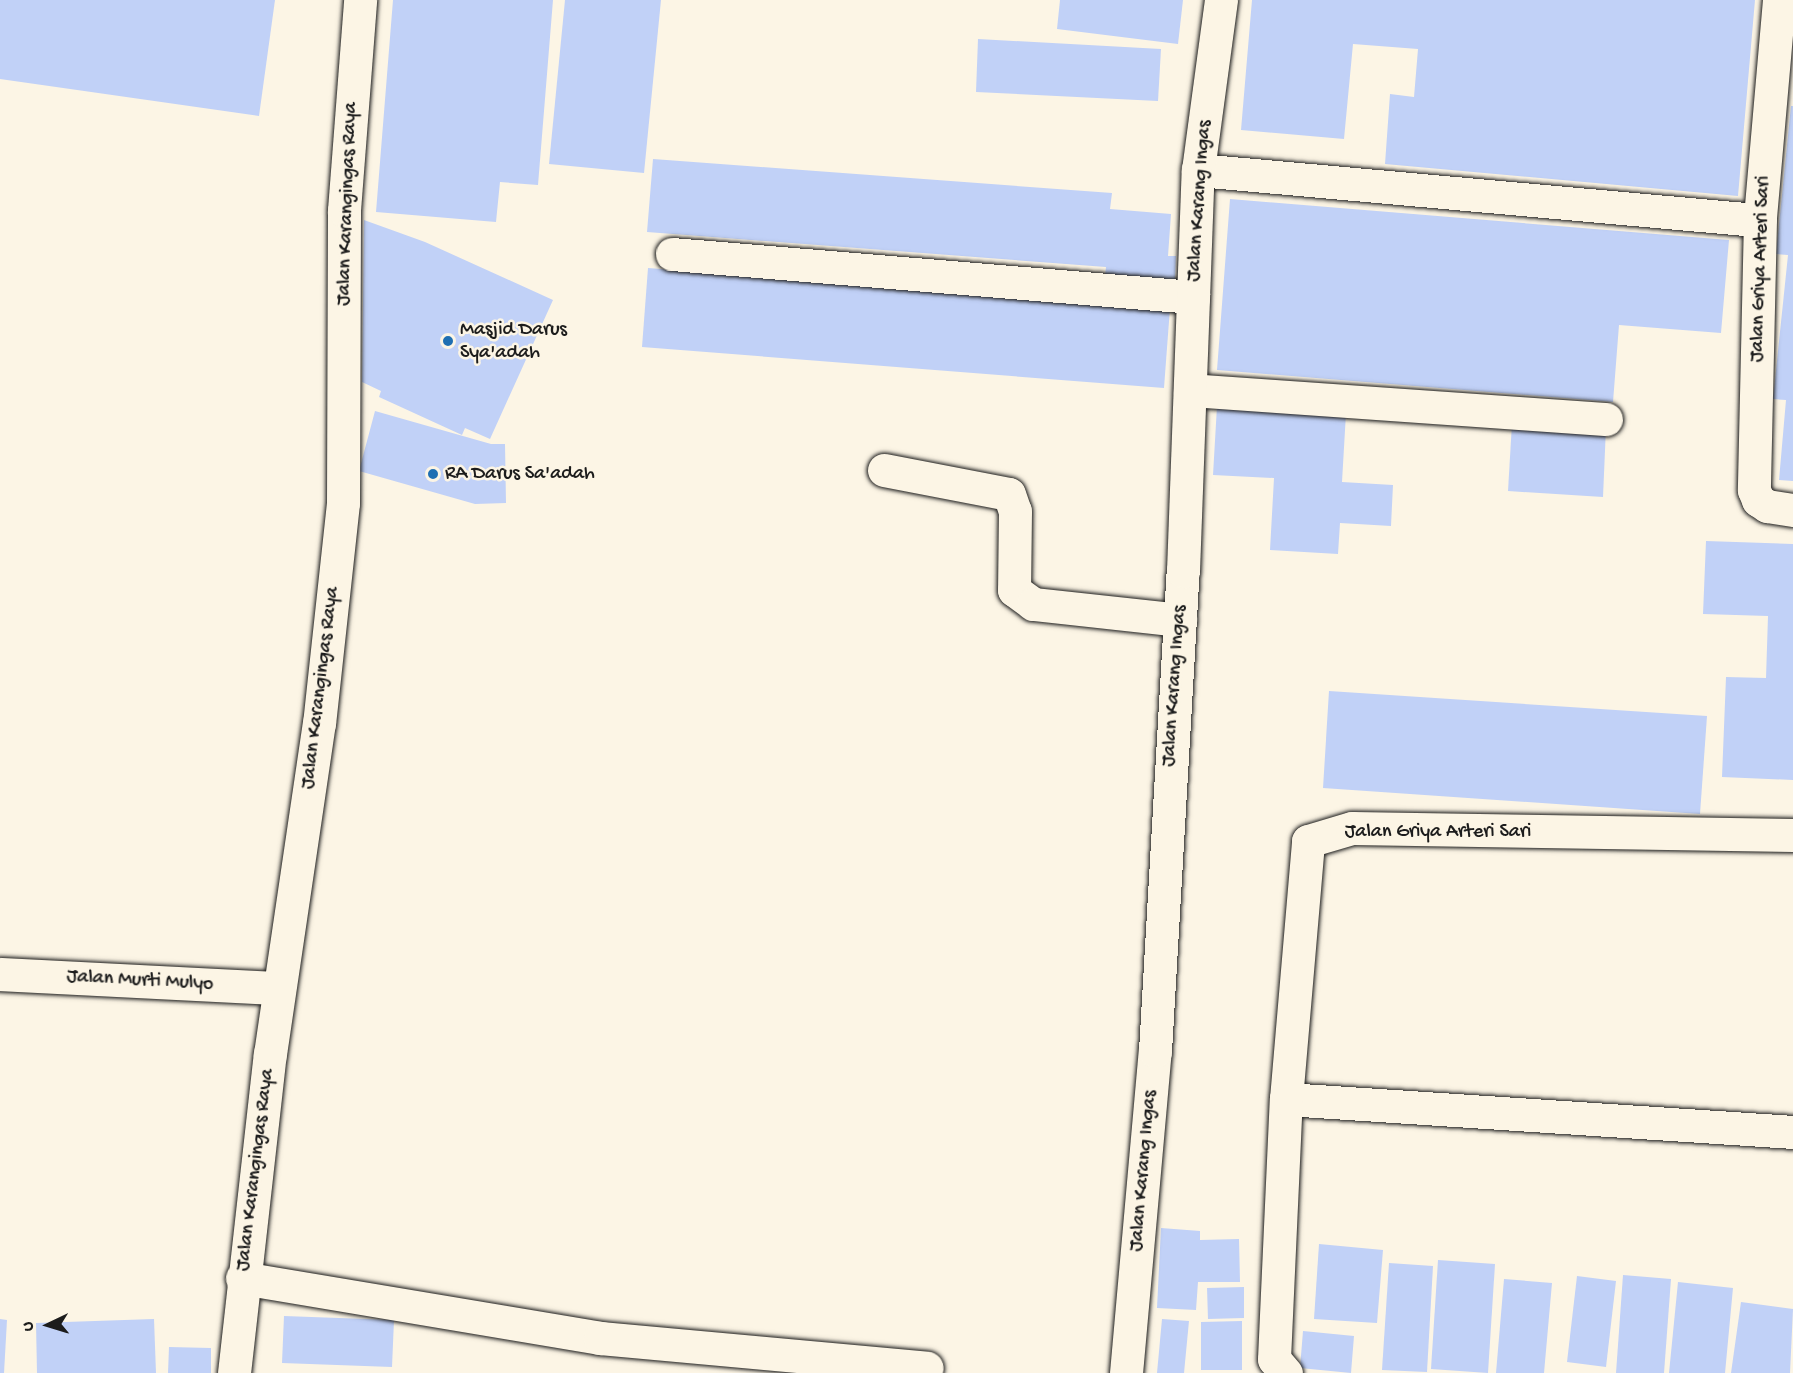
<!DOCTYPE html>
<html>
<head>
<meta charset="utf-8">
<style>
	body { margin:0 }
	#map { position:relative; width:1793px; height:1373px; overflow:hidden; background:#fcf5e5; font-family:"Gochi Hand",sans-serif }
	div>[style] { position:absolute }
	.building>* { inset:0; background:#c1d1f7 }
	.roads { filter:drop-shadow(0 0 2px #1c1c1c) drop-shadow(0 0 2px #1c1c1c) }
	.minor>* { height:33px; margin:-16.5px; padding:0 16.5px; transform-origin:16.5px; border-radius:16.5px; background:#fcf5e5 }
	.dots>* { width:16px; height:16px; translate:-50% -50%; box-sizing:border-box; border:3px solid #fcf5e5; border-radius:50% }
	span { translate:-50% -50%; white-space:nowrap; text-align:center; line-height:1.15; -webkit-text-stroke:5px #fcf5e5; paint-order:stroke }
	.street-label { font-size:20px; color:#1c1c1c }
	.poi-label { font-size:20px; color:#1c1c1c }
	.left { translate:0 -50%; text-align:left }
	.north { position:absolute; left:18px; top:1295px; width:60px; height:60px; -webkit-text-stroke:4px #fcf5e5; paint-order:stroke; rotate:266deg; font-size:16px; font-weight:700; line-height:24px; text-align:center; color:#1c1c1c }
	.north::after { content:''; display:block; margin:auto; width:21px; height:27px; background:#1c1c1c; clip-path:polygon(50% 0,100% 100%,50% 72%,0 100%) }
</style>
</head>
<body>
<div id="map">
	<div class="building">
		<div style="clip-path:polygon(0 0,275px 0,259px 116px,0 79px)"></div>
		<div style="clip-path:polygon(393px 0,553px 0,538px 185px,500px 182px,496px 222px,376px 212px)"></div>
		<div style="clip-path:polygon(565px 0,661px 0,644px 173px,549px 164px)"></div>
		<div style="clip-path:polygon(1060px 0,1183px 0,1178px 44px,1057px 29px)"></div>
		<div style="clip-path:polygon(1252px 0,1755px 0,1738px 196px,1385px 164px,1390px 94px,1414px 97px,1418px 49px,1353px 44px,1344px 139px,1241px 130px)"></div>
		<div style="clip-path:polygon(978px 39px,1161px 49px,1158px 101px,976px 92px)"></div>
		<div style="clip-path:polygon(1791px 106px,1793px 106px,1793px 481px,1779px 480px,1786px 400px,1773px 399px,1788px 255px,1776px 254px)"></div>
		<div style="clip-path:polygon(653px 159px,1112px 193px,1110px 209px,1171px 214px,1168px 256px,1176px 256px,1175px 281px,1105px 276px,1106px 267px,647px 232px)"></div>
		<div style="clip-path:polygon(1230px 199px,1729px 240px,1721px 333px,1619px 325px,1613px 402px,1217px 370px)"></div>
		<div style="clip-path:polygon(364px 220px,425px 242px,553px 300px,490px 439px,465px 428px,462px 435px,379px 397px,381px 391px,362px 382px)"></div>
		<div style="clip-path:polygon(648px 268px,1170px 308px,1164px 388px,642px 347px)"></div>
		<div style="clip-path:polygon(1217px 406px,1346px 413px,1342px 482px,1393px 485px,1391px 526px,1340px 523px,1338px 554px,1270px 550px,1274px 478px,1213px 475px)"></div>
		<div style="clip-path:polygon(375px 411px,491px 444px,505px 444px,506px 503px,475px 504px,359px 471px)"></div>
		<div style="clip-path:polygon(1512px 423px,1606px 427px,1603px 497px,1508px 491px)"></div>
		<div style="clip-path:polygon(1706px 541px,1793px 544px,1793px 780px,1722px 777px,1726px 677px,1766px 678px,1768px 616px,1703px 614px)"></div>
		<div style="clip-path:polygon(1329px 691px,1707px 716px,1700px 814px,1323px 788px)"></div>
		<div style="clip-path:polygon(1161px 1228px,1200px 1231px,1200px 1240px,1239px 1239px,1240px 1282px,1198px 1282px,1196px 1310px,1157px 1308px)"></div>
		<div style="clip-path:polygon(1319px 1244px,1383px 1250px,1377px 1323px,1314px 1319px)"></div>
		<div style="clip-path:polygon(1438px 1260px,1495px 1264px,1488px 1373px,1431px 1369px)"></div>
		<div style="clip-path:polygon(1389px 1263px,1433px 1266px,1427px 1372px,1382px 1370px)"></div>
		<div style="clip-path:polygon(1623px 1275px,1671px 1279px,1664px 1373px,1616px 1373px)"></div>
		<div style="clip-path:polygon(1577px 1276px,1616px 1281px,1606px 1367px,1567px 1362px)"></div>
		<div style="clip-path:polygon(1504px 1279px,1552px 1283px,1544px 1373px,1496px 1373px)"></div>
		<div style="clip-path:polygon(1678px 1282px,1733px 1288px,1725px 1373px,1669px 1373px)"></div>
		<div style="clip-path:polygon(1244px 1287px,1244px 1318px,1208px 1319px,1207px 1288px)"></div>
		<div style="clip-path:polygon(1741px 1302px,1793px 1309px,1790px 1373px,1731px 1373px)"></div>
		<div style="clip-path:polygon(284px 1316px,394px 1320px,392px 1367px,282px 1363px)"></div>
		<div style="clip-path:polygon(0 1319px,7px 1320px,4px 1373px,0 1373px)"></div>
		<div style="clip-path:polygon(154px 1319px,156px 1373px,37px 1373px,36px 1323px)"></div>
		<div style="clip-path:polygon(1162px 1319px,1189px 1321px,1184px 1373px,1157px 1373px)"></div>
		<div style="clip-path:polygon(1242px 1321px,1242px 1370px,1201px 1370px,1201px 1322px)"></div>
		<div style="clip-path:polygon(1303px 1331px,1354px 1336px,1351px 1373px,1300px 1368px)"></div>
		<div style="clip-path:polygon(169px 1347px,211px 1348px,211px 1373px,168px 1373px)"></div>
	</div>
	<div class="roads">
		<div class="minor">
			<div style="left:1779px;top:0;width:220px;rotate:95deg"></div>
			<div style="left:1760px;top:219px;width:271px;rotate:91.3deg"></div>
			<div style="left:1754px;top:490px;width:11px;rotate:68deg"></div>
			<div style="left:1758px;top:500px;width:11px;rotate:34deg"></div>
			<div style="left:1767px;top:506px;width:26px;rotate:9deg"></div>
			<div style="left:1198px;top:170px;width:549px;rotate:5.12deg"></div>
			<div style="left:672px;top:254px;width:523px;rotate:4.72deg"></div>
			<div style="left:1190px;top:390px;width:417px;rotate:4deg"></div>
			<div style="left:884px;top:470px;width:127px;rotate:10.9deg"></div>
			<div style="left:1009px;top:494px;width:18px;rotate:71deg"></div>
			<div style="left:1015px;top:511px;width:79px;rotate:90.7deg"></div>
			<div style="left:1014px;top:590px;width:24px;rotate:36deg"></div>
			<div style="left:1033px;top:604px;width:148px;rotate:6.2deg"></div>
			<div style="left:0;top:974px;width:279px;rotate:2.9deg"></div>
			<div style="left:1286px;top:1099px;width:508px;rotate:3.72deg"></div>
			<div style="left:242px;top:1278px;width:363px;rotate:9.5deg"></div>
			<div style="left:600px;top:1338px;width:328px;rotate:5.2deg"></div>
			<div style="left:234px;top:1373px;width:321px;rotate:-83.6deg"></div>
			<div style="left:270px;top:1054px;width:334px;rotate:-81.6deg"></div>
			<div style="left:319px;top:724px;width:222px;rotate:-83.8deg"></div>
			<div style="left:343px;top:503px;width:293px;rotate:-89.8deg"></div>
			<div style="left:344px;top:210px;width:211px;rotate:-85.6deg"></div>
			<div style="left:1126px;top:1373px;width:323px;rotate:-84.9deg"></div>
			<div style="left:1155px;top:1051px;width:481px;rotate:-86.7deg"></div>
			<div style="left:1183px;top:571px;width:401px;rotate:-87.9deg"></div>
			<div style="left:1198px;top:170px;width:172px;rotate:-82.3deg"></div>
			<div style="left:1286px;top:1373px;width:18px;rotate:-131deg"></div>
			<div style="left:1274px;top:1359px;width:260px;rotate:-87.4deg"></div>
			<div style="left:1286px;top:1099px;width:259px;rotate:-85.1deg"></div>
			<div style="left:1308px;top:841px;width:46px;rotate:-16.5deg"></div>
			<div style="left:1352px;top:828px;width:441px;rotate:0.9deg"></div>
		</div>
	</div>
	<div class="dots">
		<div style="left:448px;top:341px;background:#1f6fb2"></div>
		<div style="left:433px;top:474px;background:#1f6fb2"></div>
	</div>
	<div class="street-label">
		<span style="left:1200px;top:201px;rotate:-86deg">Jalan Karang Ingas</span>
		<span style="left:348px;top:204px;rotate:-88deg">Jalan Karangingas Raya</span>
		<span style="left:1761px;top:269px;rotate:-88deg">Jalan Griya Arteri Sari</span>
		<span style="left:1175px;top:686px;rotate:-86deg">Jalan Karang Ingas</span>
		<span style="left:321px;top:688px;rotate:-83deg">Jalan Karangingas Raya</span>
		<span style="left:1438px;top:832px">Jalan Griya Arteri Sari</span>
		<span style="left:140px;top:981px;rotate:3deg">Jalan Murti Mulyo</span>
		<span style="left:256px;top:1170px;rotate:-83deg">Jalan Karangingas Raya</span>
		<span style="left:1144px;top:1171px;rotate:-85deg">Jalan Karang Ingas</span>
	</div>
	<div class="poi-label">
		<span class="left" style="left:460px;top:342px">Masjid Darus<br>Sya'adah</span>
		<span class="left" style="left:445px;top:474px">RA Darus Sa'adah</span>
	</div>
	<div class="north">U</div>
</div>
</body>
</html>
